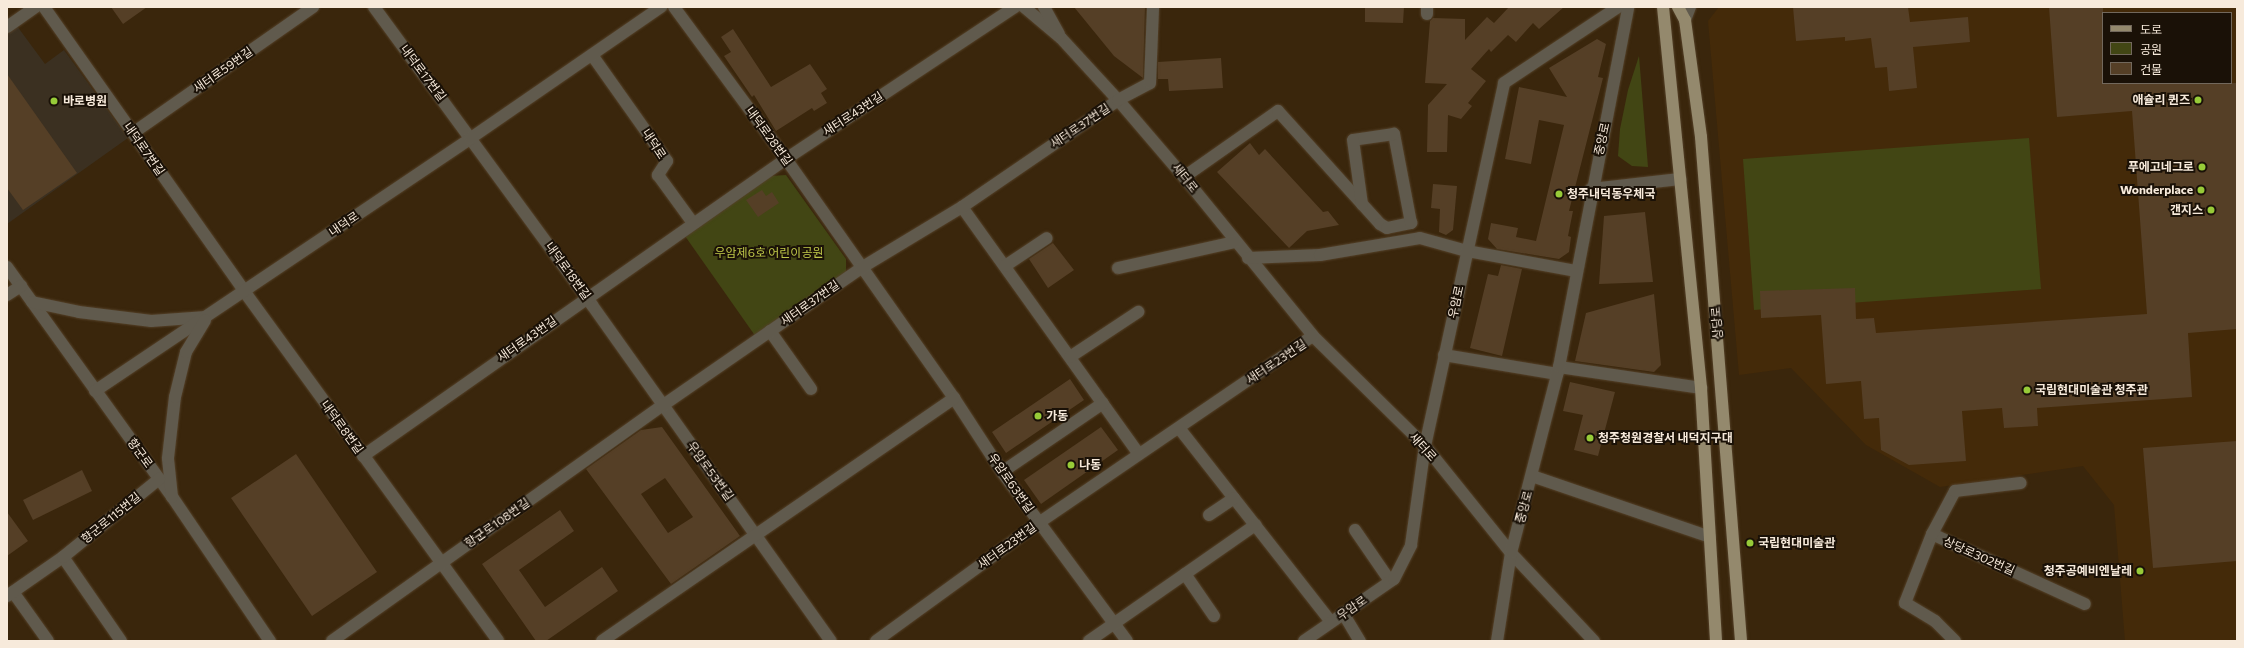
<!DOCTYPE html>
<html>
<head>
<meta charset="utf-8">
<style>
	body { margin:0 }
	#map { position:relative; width:2244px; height:648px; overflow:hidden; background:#3a260c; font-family:Commissioner,"Noto Sans KR",sans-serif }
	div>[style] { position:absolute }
	.built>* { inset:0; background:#442a09 }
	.medical>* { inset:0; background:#3b3021 }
	.green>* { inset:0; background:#424614 }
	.building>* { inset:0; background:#553f26 }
	.roads { filter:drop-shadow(0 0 1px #544129) drop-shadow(0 0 1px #544129) }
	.minor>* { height:12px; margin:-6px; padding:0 6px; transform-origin:6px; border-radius:6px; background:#605a4d }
	.major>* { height:12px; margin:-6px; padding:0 6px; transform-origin:6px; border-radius:6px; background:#94896d }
	.dots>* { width:11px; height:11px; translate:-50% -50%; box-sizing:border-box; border:2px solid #1a1107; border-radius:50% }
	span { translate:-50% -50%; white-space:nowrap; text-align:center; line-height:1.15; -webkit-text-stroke:4px #1a1107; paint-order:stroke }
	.street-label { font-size:12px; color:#f7eadb }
	.poi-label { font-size:12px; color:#f7eadb; font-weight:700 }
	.right { translate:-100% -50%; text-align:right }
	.left { translate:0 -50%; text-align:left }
	.park-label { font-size:12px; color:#bfc849 }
	.frame { position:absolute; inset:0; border:8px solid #f7eadb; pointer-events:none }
	.legend { position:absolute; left:2102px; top:12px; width:130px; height:72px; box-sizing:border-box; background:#1a1107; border:1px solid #72685c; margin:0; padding:5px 7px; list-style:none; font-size:12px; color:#f7eadb }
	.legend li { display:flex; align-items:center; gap:8px; height:20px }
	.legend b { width:20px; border:1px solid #72685c }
</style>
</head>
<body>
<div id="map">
	<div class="built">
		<div style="clip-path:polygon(evenodd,1719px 7px,2237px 7px,2237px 641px,2125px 641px,2114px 505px,2083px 466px,1940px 487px,1866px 445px,1791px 368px,1739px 375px,1708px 21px,1719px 7px,2103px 13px,2231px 13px,2231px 83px,2103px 83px,2103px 13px)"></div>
	</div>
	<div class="medical">
		<div style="clip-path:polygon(17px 26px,45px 64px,64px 50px,128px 138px,7px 224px,7px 34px)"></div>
	</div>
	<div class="green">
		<div style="clip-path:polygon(1639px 56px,1648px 167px,1632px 166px,1618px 156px,1620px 129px,1628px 90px)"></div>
		<div style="clip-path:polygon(2029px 138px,2041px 289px,1754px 310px,1743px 159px)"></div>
		<div style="clip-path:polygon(786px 175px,846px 259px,846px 273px,756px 337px,685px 236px,771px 176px)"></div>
	</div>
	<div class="building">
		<div style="clip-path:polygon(111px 7px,147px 7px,123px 24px)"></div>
		<div style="clip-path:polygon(1074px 7px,1145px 7px,1143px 78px,1114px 56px)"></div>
		<div style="clip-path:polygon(1365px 7px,1404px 7px,1403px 23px,1365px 22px)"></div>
		<div style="clip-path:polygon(1509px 7px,1564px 7px,1539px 29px,1533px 23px,1516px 42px,1508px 35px,1491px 52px,1489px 49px,1471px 69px,1486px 81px,1468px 103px,1472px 106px,1461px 119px,1448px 115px,1447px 152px,1427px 152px,1428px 105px,1447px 84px,1425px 83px,1430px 21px,1433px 18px,1465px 19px,1465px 40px,1487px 17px,1494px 23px)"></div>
		<div style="clip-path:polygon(1793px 7px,1908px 7px,1910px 22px,1968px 17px,1970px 42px,1913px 47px,1917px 88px,1889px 91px,1887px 67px,1875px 68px,1871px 38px,1845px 41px,1845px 37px,1796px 41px)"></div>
		<div style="clip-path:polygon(2049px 7px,2103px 7px,2103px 83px,2237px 83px,2237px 329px,2188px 333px,2192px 397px,2037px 408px,2038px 426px,2004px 428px,2002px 408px,1962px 411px,1966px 461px,1909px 465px,1881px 450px,1879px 418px,1864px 419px,1861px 381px,1826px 384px,1821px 315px,1761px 318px,1760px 291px,1855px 288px,1856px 319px,1874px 318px,1876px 333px,2147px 314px,2132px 111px,2057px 117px)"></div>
		<div style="clip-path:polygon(733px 29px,771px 87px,810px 64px,827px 89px,821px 93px,827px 103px,814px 111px,812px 108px,776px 131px,754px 95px,752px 97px,724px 56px,731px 52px,721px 37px)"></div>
		<div style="clip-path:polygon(1597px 39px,1606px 44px,1598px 77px,1603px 78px,1569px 211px,1573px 211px,1568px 236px,1571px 237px,1569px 252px,1559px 259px,1497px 249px,1488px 239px,1491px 223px,1518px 228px,1516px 237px,1536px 241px,1564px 125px,1539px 120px,1531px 164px,1505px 159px,1519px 87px,1567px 97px,1549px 68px)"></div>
		<div style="clip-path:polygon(1221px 58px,1223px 88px,1169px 91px,1168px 79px,1158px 79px,1158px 62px)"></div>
		<div style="clip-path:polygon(7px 74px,77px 173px,23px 210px,7px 188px)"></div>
		<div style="clip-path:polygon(1250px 143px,1259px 155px,1265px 149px,1323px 212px,1328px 211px,1339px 225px,1307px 231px,1289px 248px,1217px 172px)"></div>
		<div style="clip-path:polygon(1433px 184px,1457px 186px,1453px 230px,1446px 235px,1439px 232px,1440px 209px,1431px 208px)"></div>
		<div style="clip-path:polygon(762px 190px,766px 196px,772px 192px,779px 203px,758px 217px,746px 200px)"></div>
		<div style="clip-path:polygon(1645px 212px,1653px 282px,1599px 284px,1604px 216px)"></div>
		<div style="clip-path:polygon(1053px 243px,1074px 270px,1048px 288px,1029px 259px)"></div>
		<div style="clip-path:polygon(1501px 265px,1522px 269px,1502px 356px,1470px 348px,1488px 274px,1498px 276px)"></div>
		<div style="clip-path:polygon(1654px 294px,1661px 365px,1654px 372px,1575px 361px,1586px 313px)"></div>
		<div style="clip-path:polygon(1070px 379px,1084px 400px,1006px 453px,992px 432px)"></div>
		<div style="clip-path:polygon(1570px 382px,1615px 392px,1598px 456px,1574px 450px,1583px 415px,1563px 411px)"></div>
		<div style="clip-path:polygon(evenodd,662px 427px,740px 536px,671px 584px,586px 469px,641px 430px,662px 427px,665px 478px,693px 517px,668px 533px,641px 494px,665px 478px)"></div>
		<div style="clip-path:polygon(1101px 427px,1118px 450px,1041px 504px,1024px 480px)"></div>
		<div style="clip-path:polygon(2237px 441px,2237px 561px,2153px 568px,2143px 448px)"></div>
		<div style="clip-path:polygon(296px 454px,377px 572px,312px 616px,231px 498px)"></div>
		<div style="clip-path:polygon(82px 470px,92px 491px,33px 520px,23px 500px)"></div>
		<div style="clip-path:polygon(560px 510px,574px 531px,519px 570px,545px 607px,602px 567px,618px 591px,546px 641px,536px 641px,482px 564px)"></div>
		<div style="clip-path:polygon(7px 512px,28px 541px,7px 556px)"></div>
	</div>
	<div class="roads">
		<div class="minor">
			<div style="left:44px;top:7px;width:347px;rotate:54.8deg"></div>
			<div style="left:244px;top:291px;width:432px;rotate:54deg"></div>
			<div style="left:374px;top:7px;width:369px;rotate:53.8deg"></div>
			<div style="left:592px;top:305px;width:412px;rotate:54.6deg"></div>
			<div style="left:674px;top:7px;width:189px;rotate:53.6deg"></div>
			<div style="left:786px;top:159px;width:292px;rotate:54.9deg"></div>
			<div style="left:954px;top:398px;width:88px;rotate:57deg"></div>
			<div style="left:1002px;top:472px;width:210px;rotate:53.5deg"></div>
			<div style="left:1024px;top:7px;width:48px;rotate:40deg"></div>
			<div style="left:1061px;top:38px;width:84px;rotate:47.4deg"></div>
			<div style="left:1118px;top:100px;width:101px;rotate:49.4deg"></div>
			<div style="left:1184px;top:177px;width:205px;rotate:50.9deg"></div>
			<div style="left:1313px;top:336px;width:157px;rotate:44.5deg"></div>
			<div style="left:1425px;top:446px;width:137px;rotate:51.2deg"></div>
			<div style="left:1511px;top:553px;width:121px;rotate:46.7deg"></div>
			<div style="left:1044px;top:7px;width:31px;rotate:61deg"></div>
			<div style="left:1427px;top:14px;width:7px;rotate:-90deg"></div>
			<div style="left:1685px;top:20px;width:14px;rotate:-69deg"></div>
			<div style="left:7px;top:27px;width:35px;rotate:-35deg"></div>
			<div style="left:592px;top:55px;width:130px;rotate:54.7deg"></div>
			<div style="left:667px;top:161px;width:17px;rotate:123deg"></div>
			<div style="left:658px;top:175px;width:59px;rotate:53.9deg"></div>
			<div style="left:133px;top:133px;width:220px;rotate:-35deg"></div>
			<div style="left:1184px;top:177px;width:115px;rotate:-35.1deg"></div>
			<div style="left:1278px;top:111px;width:152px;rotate:47.9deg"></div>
			<div style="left:1380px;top:224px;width:8px;rotate:30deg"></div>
			<div style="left:1387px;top:228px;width:25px;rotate:-12deg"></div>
			<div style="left:1411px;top:223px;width:91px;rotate:-100.8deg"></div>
			<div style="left:1394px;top:134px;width:41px;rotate:171.7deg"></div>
			<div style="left:1353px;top:140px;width:65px;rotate:82deg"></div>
			<div style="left:1591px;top:189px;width:90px;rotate:-6.4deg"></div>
			<div style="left:962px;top:207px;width:304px;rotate:54.4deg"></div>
			<div style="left:1248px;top:258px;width:72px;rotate:-2.4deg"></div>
			<div style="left:1320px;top:255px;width:101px;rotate:-9.6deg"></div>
			<div style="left:1420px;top:238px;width:49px;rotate:15.5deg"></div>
			<div style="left:1467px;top:251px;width:111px;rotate:10.4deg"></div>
			<div style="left:1005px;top:266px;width:50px;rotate:-33.7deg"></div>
			<div style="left:7px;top:267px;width:284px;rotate:54.3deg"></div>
			<div style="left:173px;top:498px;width:173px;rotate:55.9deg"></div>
			<div style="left:1118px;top:268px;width:120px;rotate:-12.5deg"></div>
			<div style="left:7px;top:295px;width:17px;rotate:-33deg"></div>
			<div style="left:32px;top:302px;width:48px;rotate:12deg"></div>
			<div style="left:79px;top:312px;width:73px;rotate:7.1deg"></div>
			<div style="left:151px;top:321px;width:55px;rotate:-4.2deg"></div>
			<div style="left:770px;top:331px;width:71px;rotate:54.7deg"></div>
			<div style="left:1444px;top:355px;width:115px;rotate:9.5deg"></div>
			<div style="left:1070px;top:357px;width:82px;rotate:-33.5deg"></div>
			<div style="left:1559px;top:367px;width:144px;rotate:8.4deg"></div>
			<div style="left:95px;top:391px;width:453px;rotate:-33.9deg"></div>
			<div style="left:471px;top:138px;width:231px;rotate:-34.6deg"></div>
			<div style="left:1179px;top:428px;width:246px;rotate:51.9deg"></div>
			<div style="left:363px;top:456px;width:517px;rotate:-35.07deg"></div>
			<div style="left:786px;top:159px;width:275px;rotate:-33.6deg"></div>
			<div style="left:1002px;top:472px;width:122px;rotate:-34.3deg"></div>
			<div style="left:1532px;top:476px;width:188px;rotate:18.9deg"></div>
			<div style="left:172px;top:497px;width:39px;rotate:-96deg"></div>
			<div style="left:168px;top:458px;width:61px;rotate:-83.5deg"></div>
			<div style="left:175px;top:397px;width:46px;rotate:-76.3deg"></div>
			<div style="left:186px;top:352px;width:37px;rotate:-59deg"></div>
			<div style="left:1209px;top:515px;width:30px;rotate:-34deg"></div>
			<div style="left:1355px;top:530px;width:62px;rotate:55.5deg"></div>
			<div style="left:1932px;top:534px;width:168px;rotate:24.6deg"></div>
			<div style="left:63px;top:557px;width:102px;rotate:55.4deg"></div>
			<div style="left:1185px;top:574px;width:51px;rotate:55.4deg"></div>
			<div style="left:13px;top:592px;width:60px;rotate:54.5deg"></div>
			<div style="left:7px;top:596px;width:68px;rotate:-34.9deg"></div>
			<div style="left:63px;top:557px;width:124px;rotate:-39.1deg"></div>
			<div style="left:1343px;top:613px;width:33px;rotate:59deg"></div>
			<div style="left:332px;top:641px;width:405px;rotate:-35.5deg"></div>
			<div style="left:662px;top:406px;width:242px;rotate:-34.7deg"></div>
			<div style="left:861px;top:268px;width:118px;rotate:-31.1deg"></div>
			<div style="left:962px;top:207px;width:189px;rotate:-34.4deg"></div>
			<div style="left:1118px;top:100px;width:36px;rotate:-28deg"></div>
			<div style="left:1150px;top:83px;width:76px;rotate:-87.7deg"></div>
			<div style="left:602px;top:641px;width:428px;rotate:-34.6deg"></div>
			<div style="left:876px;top:641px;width:203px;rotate:-36deg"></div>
			<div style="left:1040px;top:522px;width:330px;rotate:-34.3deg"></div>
			<div style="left:1089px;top:641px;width:203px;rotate:-34.9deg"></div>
			<div style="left:1304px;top:641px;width:109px;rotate:-34.6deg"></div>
			<div style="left:1394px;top:579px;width:38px;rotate:-63deg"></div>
			<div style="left:1411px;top:545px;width:100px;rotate:-82deg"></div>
			<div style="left:1425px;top:446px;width:371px;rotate:-77.7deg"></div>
			<div style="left:1504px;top:83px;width:137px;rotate:-33.7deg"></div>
			<div style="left:1497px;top:641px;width:89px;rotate:-81deg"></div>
			<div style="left:1511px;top:553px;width:192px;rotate:-75.5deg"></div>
			<div style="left:1559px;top:367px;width:367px;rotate:-79.1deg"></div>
			<div style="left:1955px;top:641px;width:28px;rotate:-135deg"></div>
			<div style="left:1935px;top:621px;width:35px;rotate:-149deg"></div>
			<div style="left:1905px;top:603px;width:74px;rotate:-68.6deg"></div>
			<div style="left:1932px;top:534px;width:49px;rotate:-61.9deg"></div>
			<div style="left:1955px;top:491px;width:66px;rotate:-6.9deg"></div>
		</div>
		<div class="major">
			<div style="left:1663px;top:7px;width:383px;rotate:84.3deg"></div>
			<div style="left:1701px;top:388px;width:253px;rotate:86.6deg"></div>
			<div style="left:1678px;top:7px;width:15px;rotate:62deg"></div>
			<div style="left:1685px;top:20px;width:118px;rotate:82.2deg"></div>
			<div style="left:1701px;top:137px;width:506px;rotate:85.46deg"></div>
		</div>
	</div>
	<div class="dots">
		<div style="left:2198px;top:100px;background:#97cb38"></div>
		<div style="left:54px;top:101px;background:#97cb38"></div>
		<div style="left:2202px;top:167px;background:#97cb38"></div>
		<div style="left:2201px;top:190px;background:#97cb38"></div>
		<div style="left:1559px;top:194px;background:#97cb38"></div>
		<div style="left:2211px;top:210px;background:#97cb38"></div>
		<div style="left:2027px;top:390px;background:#97cb38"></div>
		<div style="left:1038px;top:416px;background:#97cb38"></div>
		<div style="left:1590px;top:438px;background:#97cb38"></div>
		<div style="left:1071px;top:465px;background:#97cb38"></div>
		<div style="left:1750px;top:543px;background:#97cb38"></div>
		<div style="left:2140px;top:571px;background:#97cb38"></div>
	</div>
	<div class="street-label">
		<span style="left:223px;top:70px;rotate:-35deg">새터로59번길</span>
		<span style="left:423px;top:73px;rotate:53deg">내덕로17번길</span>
		<span style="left:853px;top:114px;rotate:-33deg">새터로43번길</span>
		<span style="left:1080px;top:126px;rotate:-34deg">새터로37번길</span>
		<span style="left:769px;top:136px;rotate:54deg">내덕로28번길</span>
		<span style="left:1602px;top:139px;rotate:-78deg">중앙로</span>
		<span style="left:654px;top:144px;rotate:57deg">내덕로</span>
		<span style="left:144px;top:149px;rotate:55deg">내덕로7번길</span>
		<span style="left:1185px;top:178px;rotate:51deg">새터로</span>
		<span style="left:344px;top:224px;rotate:-34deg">내덕로</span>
		<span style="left:568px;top:271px;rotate:54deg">내덕로18번길</span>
		<span style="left:1456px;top:302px;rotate:-78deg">우암로</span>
		<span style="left:810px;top:303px;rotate:-35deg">새터로37번길</span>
		<span style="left:1717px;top:323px;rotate:-95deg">상당로</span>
		<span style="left:527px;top:339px;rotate:-35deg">새터로43번길</span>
		<span style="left:1276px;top:362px;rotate:-34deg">새터로23번길</span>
		<span style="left:342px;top:427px;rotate:54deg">내덕로8번길</span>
		<span style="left:1423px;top:447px;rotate:48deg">새터로</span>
		<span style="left:140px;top:453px;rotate:54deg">향군로</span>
		<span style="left:710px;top:471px;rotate:54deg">우암로53번길</span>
		<span style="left:1011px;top:483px;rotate:55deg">우암로63번길</span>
		<span style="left:1524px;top:507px;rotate:-75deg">중앙로</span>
		<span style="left:111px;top:518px;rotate:-39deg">향군로115번길</span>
		<span style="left:497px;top:523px;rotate:-35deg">향군로108번길</span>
		<span style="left:1007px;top:546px;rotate:-36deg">새터로23번길</span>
		<span style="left:1979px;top:556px;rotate:24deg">상당로302번길</span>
		<span style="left:1352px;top:608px;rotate:-35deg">우암로</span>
	</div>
	<div class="poi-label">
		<span class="right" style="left:2190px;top:100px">애슐리 퀸즈</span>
		<span class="left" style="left:63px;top:101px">바로병원</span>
		<span class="right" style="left:2194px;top:167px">푸에고네그로</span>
		<span class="right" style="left:2193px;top:190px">Wonderplace</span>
		<span class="left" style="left:1567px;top:194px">청주내덕동우체국</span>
		<span class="right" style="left:2203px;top:210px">갠지스</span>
		<span class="left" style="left:2035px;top:390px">국립현대미술관 청주관</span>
		<span class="left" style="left:1046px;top:416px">가동</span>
		<span class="left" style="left:1598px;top:438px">청주청원경찰서 내덕지구대</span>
		<span class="left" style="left:1079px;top:465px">나동</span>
		<span class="left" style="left:1758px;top:543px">국립현대미술관</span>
		<span class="right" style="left:2132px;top:571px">청주공예비엔날레</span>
	</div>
	<div class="park-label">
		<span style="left:769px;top:253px">우암제6호 어린이공원</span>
	</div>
	<div class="frame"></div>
	<ul class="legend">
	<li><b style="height:5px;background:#94896d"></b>도로</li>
	<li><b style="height:11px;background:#424614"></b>공원</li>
	<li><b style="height:11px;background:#553f26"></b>건물</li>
	</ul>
</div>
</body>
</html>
